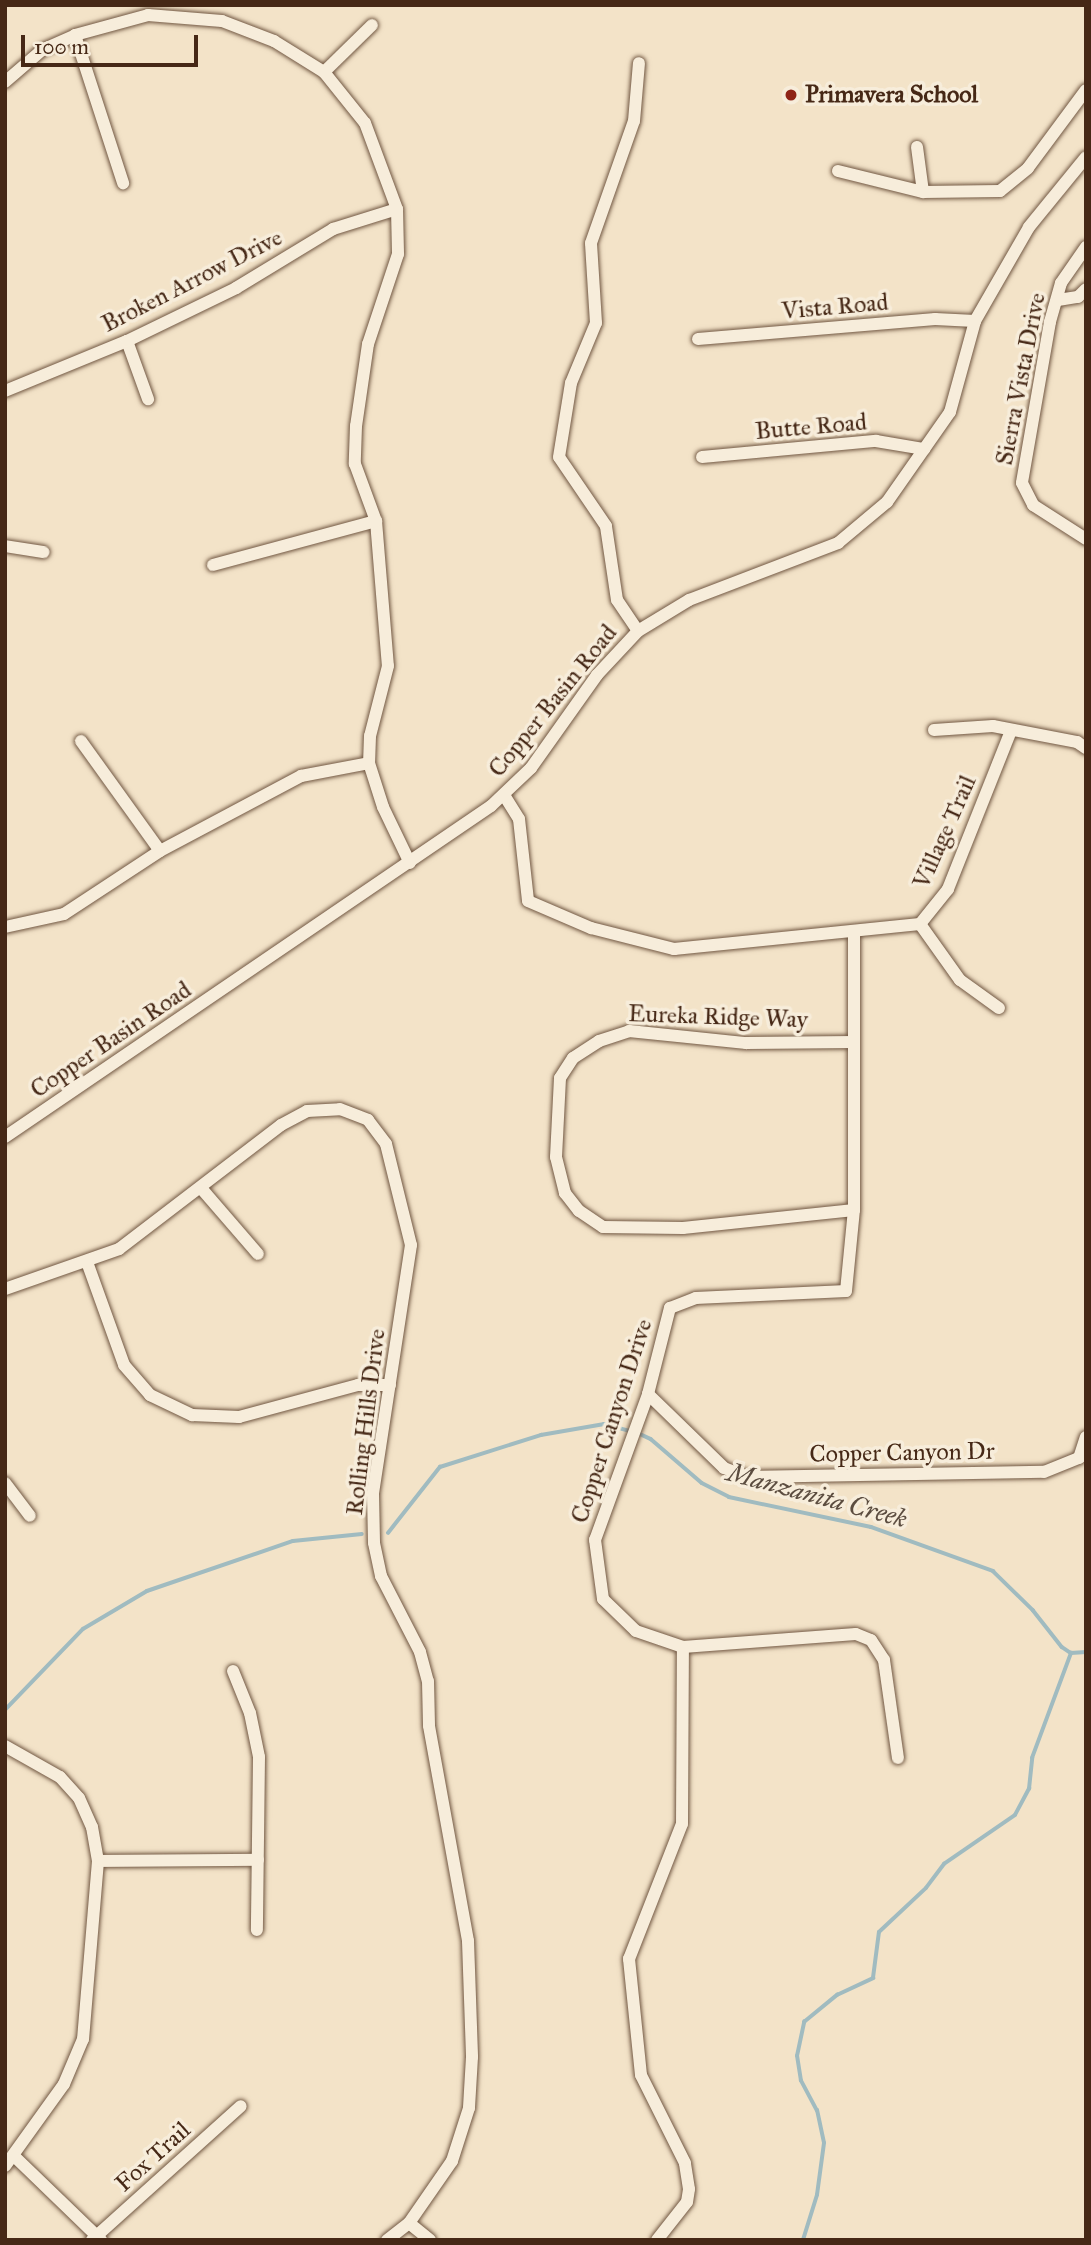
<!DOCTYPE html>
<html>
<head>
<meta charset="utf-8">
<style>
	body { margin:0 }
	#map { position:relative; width:1091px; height:2245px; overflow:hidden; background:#f3e3c8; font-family:"IM FELL Great Primer",serif }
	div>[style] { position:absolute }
	.stream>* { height:3.5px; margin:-1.75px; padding:0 1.75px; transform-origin:1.75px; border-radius:1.75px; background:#a0bbc0 }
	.roads { filter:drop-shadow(0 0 2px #715742) drop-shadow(0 0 2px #715742) }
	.minor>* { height:12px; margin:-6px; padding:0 6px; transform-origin:6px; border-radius:6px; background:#f7eddb }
	.dots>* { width:19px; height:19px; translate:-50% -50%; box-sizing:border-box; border:4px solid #f7eddb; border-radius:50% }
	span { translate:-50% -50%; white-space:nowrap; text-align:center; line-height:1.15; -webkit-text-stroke:7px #f7eddb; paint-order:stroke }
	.poi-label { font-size:24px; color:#462816; font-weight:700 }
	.left { translate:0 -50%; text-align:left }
	.street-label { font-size:24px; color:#462816 }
	.water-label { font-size:26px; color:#5c4d40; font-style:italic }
	.frame { position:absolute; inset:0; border:7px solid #462816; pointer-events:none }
	.scale { position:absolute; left:21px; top:35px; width:177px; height:32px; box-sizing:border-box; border:4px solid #462816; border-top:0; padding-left:9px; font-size:21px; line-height:24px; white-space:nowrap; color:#462816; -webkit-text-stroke:5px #f7eddb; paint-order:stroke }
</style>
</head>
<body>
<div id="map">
	<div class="stream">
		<div style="left:638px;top:1433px;width:14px;rotate:25deg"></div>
		<div style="left:651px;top:1439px;width:67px;rotate:40.8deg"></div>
		<div style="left:702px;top:1483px;width:30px;rotate:27deg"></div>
		<div style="left:729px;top:1497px;width:145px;rotate:11.9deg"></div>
		<div style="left:871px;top:1527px;width:130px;rotate:19.8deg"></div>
		<div style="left:993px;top:1571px;width:56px;rotate:44.3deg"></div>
		<div style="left:1033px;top:1610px;width:47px;rotate:51.9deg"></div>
		<div style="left:1062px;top:1647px;width:11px;rotate:34deg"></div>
		<div style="left:1071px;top:1653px;width:15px;rotate:-4deg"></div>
		<div style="left:388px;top:1533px;width:84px;rotate:-51.8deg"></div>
		<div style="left:440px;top:1467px;width:106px;rotate:-17.6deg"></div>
		<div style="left:541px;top:1435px;width:64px;rotate:-9.9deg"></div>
		<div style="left:604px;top:1424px;width:28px;rotate:15deg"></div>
		<div style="left:5px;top:1710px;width:112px;rotate:-46.1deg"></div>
		<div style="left:83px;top:1629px;width:74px;rotate:-30.7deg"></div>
		<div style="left:147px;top:1591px;width:154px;rotate:-18.9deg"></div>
		<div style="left:293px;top:1541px;width:69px;rotate:-5.8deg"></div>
		<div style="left:803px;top:2240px;width:47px;rotate:-72.7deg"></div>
		<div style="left:817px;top:2195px;width:52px;rotate:-82.3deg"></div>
		<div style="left:824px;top:2143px;width:33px;rotate:-102deg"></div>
		<div style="left:817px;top:2111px;width:34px;rotate:-118deg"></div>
		<div style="left:801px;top:2081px;width:25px;rotate:-99deg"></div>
		<div style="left:797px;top:2056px;width:35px;rotate:-78deg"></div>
		<div style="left:804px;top:2022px;width:43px;rotate:-39.3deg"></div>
		<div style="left:837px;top:1995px;width:40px;rotate:-25deg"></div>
		<div style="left:873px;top:1978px;width:46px;rotate:-82.6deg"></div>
		<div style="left:879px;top:1932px;width:64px;rotate:-43.1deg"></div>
		<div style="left:926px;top:1888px;width:30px;rotate:-53deg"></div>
		<div style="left:944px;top:1864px;width:86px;rotate:-34.6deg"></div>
		<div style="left:1015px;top:1815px;width:30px;rotate:-62deg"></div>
		<div style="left:1029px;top:1789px;width:31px;rotate:-84deg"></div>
		<div style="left:1032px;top:1758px;width:112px;rotate:-69.6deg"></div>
	</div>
	<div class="roads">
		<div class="minor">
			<div style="left:75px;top:35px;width:156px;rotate:72deg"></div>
			<div style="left:324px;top:72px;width:67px;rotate:-44.4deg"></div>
			<div style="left:5px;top:82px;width:49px;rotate:-40.9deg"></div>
			<div style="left:42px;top:50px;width:36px;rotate:-24deg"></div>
			<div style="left:75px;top:35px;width:76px;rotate:-15.3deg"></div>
			<div style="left:148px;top:15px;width:74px;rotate:4.6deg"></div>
			<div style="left:222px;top:21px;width:56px;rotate:21deg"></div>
			<div style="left:274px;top:41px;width:59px;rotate:31.8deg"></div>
			<div style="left:324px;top:72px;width:65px;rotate:51.2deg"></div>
			<div style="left:365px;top:123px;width:92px;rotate:69.6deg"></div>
			<div style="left:397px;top:209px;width:45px;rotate:88.7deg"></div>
			<div style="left:398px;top:254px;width:95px;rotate:108.4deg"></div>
			<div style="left:368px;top:344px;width:83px;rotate:98.3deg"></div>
			<div style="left:356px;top:426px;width:38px;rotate:92deg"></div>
			<div style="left:355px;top:464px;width:61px;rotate:69.8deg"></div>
			<div style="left:376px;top:521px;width:145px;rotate:85.3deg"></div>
			<div style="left:388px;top:666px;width:72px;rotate:104.4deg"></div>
			<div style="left:370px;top:736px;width:27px;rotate:92deg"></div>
			<div style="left:369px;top:763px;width:46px;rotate:72.3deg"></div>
			<div style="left:383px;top:807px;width:62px;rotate:64.3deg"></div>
			<div style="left:917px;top:147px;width:45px;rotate:82.4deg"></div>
			<div style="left:838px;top:171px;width:88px;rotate:13.9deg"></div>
			<div style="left:923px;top:192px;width:77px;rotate:-0.7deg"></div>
			<div style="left:1000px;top:191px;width:36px;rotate:-39deg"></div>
			<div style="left:1028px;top:168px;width:97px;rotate:-53.4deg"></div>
			<div style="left:1086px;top:247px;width:44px;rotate:124.8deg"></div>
			<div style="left:1061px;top:283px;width:41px;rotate:105.8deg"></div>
			<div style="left:1050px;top:322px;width:163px;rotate:99.9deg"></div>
			<div style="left:1022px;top:483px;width:25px;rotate:63deg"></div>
			<div style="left:1033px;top:505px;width:63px;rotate:32.7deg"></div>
			<div style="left:1058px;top:300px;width:20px;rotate:-9deg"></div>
			<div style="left:1078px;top:297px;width:11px;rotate:-45deg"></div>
			<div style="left:698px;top:339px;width:238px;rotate:-4.8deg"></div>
			<div style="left:935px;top:319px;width:40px;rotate:2.9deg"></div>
			<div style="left:127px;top:341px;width:62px;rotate:70.1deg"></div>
			<div style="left:5px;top:391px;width:132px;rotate:-22.3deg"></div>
			<div style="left:127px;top:341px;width:121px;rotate:-25.9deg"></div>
			<div style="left:236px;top:288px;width:114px;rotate:-31.3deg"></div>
			<div style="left:333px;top:229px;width:67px;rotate:-17.4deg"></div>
			<div style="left:702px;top:457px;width:175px;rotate:-5.3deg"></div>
			<div style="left:876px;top:441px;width:49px;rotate:9.5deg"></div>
			<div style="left:5px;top:546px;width:39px;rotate:9deg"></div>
			<div style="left:213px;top:565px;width:169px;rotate:-15.1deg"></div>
			<div style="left:638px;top:631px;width:37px;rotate:-124deg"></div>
			<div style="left:617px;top:600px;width:75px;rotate:-98.5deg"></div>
			<div style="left:606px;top:526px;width:83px;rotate:-124.3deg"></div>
			<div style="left:559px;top:457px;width:75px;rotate:-80.8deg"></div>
			<div style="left:571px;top:383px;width:65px;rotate:-67.4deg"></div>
			<div style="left:596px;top:323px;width:80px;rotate:-93.6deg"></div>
			<div style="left:591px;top:243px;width:129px;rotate:-70.6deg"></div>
			<div style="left:634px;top:121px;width:58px;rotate:-85.1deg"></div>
			<div style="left:934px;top:730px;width:59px;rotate:-3.9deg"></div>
			<div style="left:993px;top:726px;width:86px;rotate:10.8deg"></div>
			<div style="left:1077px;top:742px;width:11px;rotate:34deg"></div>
			<div style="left:81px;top:741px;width:135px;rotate:54.3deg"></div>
			<div style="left:504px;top:795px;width:28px;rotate:58deg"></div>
			<div style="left:519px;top:819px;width:82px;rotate:83.7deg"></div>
			<div style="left:528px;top:901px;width:69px;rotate:23.2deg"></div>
			<div style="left:591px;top:928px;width:86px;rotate:14.2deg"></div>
			<div style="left:674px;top:949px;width:247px;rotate:-5.8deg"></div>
			<div style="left:920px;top:924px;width:45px;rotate:-51.3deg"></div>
			<div style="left:948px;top:889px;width:170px;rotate:-68.3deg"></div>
			<div style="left:920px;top:924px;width:69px;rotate:54.5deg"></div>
			<div style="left:960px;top:980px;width:48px;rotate:35.7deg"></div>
			<div style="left:5px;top:927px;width:60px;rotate:-12.4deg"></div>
			<div style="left:64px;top:914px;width:115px;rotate:-33.3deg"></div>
			<div style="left:160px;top:851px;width:160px;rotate:-28deg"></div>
			<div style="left:301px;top:776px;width:69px;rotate:-10.8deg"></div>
			<div style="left:5px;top:1137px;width:588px;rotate:-34.26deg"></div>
			<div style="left:491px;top:806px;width:55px;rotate:-43.5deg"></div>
			<div style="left:531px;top:768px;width:114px;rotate:-54.6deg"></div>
			<div style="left:597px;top:675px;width:60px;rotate:-47deg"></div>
			<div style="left:638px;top:631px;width:60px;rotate:-31.3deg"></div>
			<div style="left:689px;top:600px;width:160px;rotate:-20.9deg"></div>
			<div style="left:838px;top:543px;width:64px;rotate:-39.9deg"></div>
			<div style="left:887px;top:502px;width:110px;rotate:-55deg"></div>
			<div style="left:950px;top:412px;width:94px;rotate:-74.6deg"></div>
			<div style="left:975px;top:321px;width:108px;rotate:-60.1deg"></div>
			<div style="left:1029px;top:227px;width:90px;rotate:-50.8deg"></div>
			<div style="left:201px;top:1188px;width:87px;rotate:49.2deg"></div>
			<div style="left:854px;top:1210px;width:172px;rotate:174deg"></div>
			<div style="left:683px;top:1228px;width:80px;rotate:-179.3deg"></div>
			<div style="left:603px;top:1227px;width:29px;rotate:-146deg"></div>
			<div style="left:579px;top:1211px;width:23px;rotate:-128deg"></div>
			<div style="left:565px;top:1193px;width:37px;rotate:-104deg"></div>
			<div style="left:556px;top:1157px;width:79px;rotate:-87.1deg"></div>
			<div style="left:560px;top:1078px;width:24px;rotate:-57deg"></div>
			<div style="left:573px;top:1058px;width:31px;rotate:-33deg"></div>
			<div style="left:599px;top:1041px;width:32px;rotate:-18deg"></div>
			<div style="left:629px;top:1031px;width:118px;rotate:5.9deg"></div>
			<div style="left:746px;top:1043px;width:108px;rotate:-0.5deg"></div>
			<div style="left:87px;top:1262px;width:109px;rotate:70.2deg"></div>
			<div style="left:124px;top:1365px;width:40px;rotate:49deg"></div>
			<div style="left:150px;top:1395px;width:47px;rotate:25.5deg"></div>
			<div style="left:192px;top:1415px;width:47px;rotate:2.4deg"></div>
			<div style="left:239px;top:1417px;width:123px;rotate:-15.1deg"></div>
			<div style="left:358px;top:1385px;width:32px"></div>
			<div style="left:5px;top:1289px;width:121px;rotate:-19.3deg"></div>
			<div style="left:119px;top:1249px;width:204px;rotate:-37.4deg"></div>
			<div style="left:281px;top:1125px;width:30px;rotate:-28deg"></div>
			<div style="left:307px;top:1111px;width:33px;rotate:-3deg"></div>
			<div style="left:340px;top:1109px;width:30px;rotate:21deg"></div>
			<div style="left:368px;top:1120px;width:30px;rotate:53deg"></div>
			<div style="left:386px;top:1144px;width:104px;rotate:76.1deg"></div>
			<div style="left:411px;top:1245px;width:252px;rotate:98.7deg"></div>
			<div style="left:373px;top:1494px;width:49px;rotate:88.8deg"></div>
			<div style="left:374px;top:1543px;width:34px;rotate:78deg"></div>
			<div style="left:381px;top:1576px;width:85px;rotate:62.8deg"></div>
			<div style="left:420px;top:1652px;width:30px;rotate:75deg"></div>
			<div style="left:428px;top:1681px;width:45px;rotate:88.7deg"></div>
			<div style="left:429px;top:1726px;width:219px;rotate:79.7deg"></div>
			<div style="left:468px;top:1941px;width:116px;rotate:88deg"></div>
			<div style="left:472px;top:2057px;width:51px;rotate:93.4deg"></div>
			<div style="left:469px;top:2108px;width:56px;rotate:107.8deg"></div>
			<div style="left:452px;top:2161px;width:75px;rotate:124.7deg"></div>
			<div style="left:409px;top:2223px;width:28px;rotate:142deg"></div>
			<div style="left:648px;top:1394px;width:106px;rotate:44.2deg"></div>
			<div style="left:724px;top:1468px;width:25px;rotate:21deg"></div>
			<div style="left:747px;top:1477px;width:297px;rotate:-1deg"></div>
			<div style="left:1044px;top:1472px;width:38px;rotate:-22deg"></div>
			<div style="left:1079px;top:1458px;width:22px;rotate:-72deg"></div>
			<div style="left:5px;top:1483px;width:41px;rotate:52.9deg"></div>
			<div style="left:683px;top:1647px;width:173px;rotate:-4.3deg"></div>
			<div style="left:856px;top:1634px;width:16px;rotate:22deg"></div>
			<div style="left:871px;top:1640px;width:24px;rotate:57deg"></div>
			<div style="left:884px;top:1660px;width:99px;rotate:81.9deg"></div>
			<div style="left:233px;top:1671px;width:45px;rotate:68deg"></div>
			<div style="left:250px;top:1713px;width:45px;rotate:78.4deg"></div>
			<div style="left:259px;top:1757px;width:173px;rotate:90.7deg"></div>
			<div style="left:5px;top:1746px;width:63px;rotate:29.4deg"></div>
			<div style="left:60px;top:1777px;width:28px;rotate:48deg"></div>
			<div style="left:79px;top:1798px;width:32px;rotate:66deg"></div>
			<div style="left:92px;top:1827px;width:35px;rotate:80deg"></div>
			<div style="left:98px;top:1861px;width:179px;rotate:94.8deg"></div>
			<div style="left:83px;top:2039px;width:49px;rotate:112.9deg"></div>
			<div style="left:64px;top:2084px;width:101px;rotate:125.7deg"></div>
			<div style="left:98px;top:1861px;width:160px;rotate:-0.4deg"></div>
			<div style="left:15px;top:2157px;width:120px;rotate:44deg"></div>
			<div style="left:409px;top:2223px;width:27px;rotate:39deg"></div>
			<div style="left:92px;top:2240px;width:200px;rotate:-42deg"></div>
			<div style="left:657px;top:2240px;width:48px;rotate:-51.7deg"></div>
			<div style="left:687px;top:2202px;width:13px;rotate:-81deg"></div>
			<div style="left:689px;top:2189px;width:26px;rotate:-99deg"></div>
			<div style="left:685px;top:2163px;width:98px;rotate:-116.6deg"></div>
			<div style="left:641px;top:2075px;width:117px;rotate:-95.9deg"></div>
			<div style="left:629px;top:1959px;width:145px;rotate:-68.6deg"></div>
			<div style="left:682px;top:1824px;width:177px;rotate:-89.7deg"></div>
			<div style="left:683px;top:1647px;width:50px;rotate:-161.2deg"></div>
			<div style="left:636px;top:1631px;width:46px;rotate:-135.9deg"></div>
			<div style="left:603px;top:1599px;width:60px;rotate:-97.7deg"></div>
			<div style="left:595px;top:1540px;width:155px;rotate:-70deg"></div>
			<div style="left:648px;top:1394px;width:89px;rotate:-75.7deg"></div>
			<div style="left:670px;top:1308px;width:28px;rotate:-21deg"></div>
			<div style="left:696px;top:1298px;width:150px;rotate:-2.7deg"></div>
			<div style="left:846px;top:1291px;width:81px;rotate:-84.4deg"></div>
			<div style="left:854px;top:1210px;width:278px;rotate:-90deg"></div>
		</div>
	</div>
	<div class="dots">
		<div style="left:791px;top:95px;background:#8f2418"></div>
	</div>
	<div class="poi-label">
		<span class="left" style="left:805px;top:95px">Primavera School</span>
	</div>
	<div class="street-label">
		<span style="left:192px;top:281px;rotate:-27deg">Broken Arrow Drive</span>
		<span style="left:835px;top:307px;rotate:-5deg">Vista Road</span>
		<span style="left:1021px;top:379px;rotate:-79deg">Sierra Vista Drive</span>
		<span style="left:811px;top:427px;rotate:-5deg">Butte Road</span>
		<span style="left:553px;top:701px;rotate:-51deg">Copper Basin Road</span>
		<span style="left:945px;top:832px;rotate:-66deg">Village Trail</span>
		<span style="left:718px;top:1017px;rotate:2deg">Eureka Ridge Way</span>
		<span style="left:111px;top:1040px;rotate:-34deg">Copper Basin Road</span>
		<span style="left:612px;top:1421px;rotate:-72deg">Copper Canyon Drive</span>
		<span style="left:366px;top:1422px;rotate:-83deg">Rolling Hills Drive</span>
		<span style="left:902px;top:1453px;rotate:-1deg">Copper Canyon Dr</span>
		<span style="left:153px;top:2157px;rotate:-42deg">Fox Trail</span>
	</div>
	<div class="water-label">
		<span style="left:817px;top:1496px;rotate:15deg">Manzanita Creek</span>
	</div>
	<div class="frame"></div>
	<div class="scale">100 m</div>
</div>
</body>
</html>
